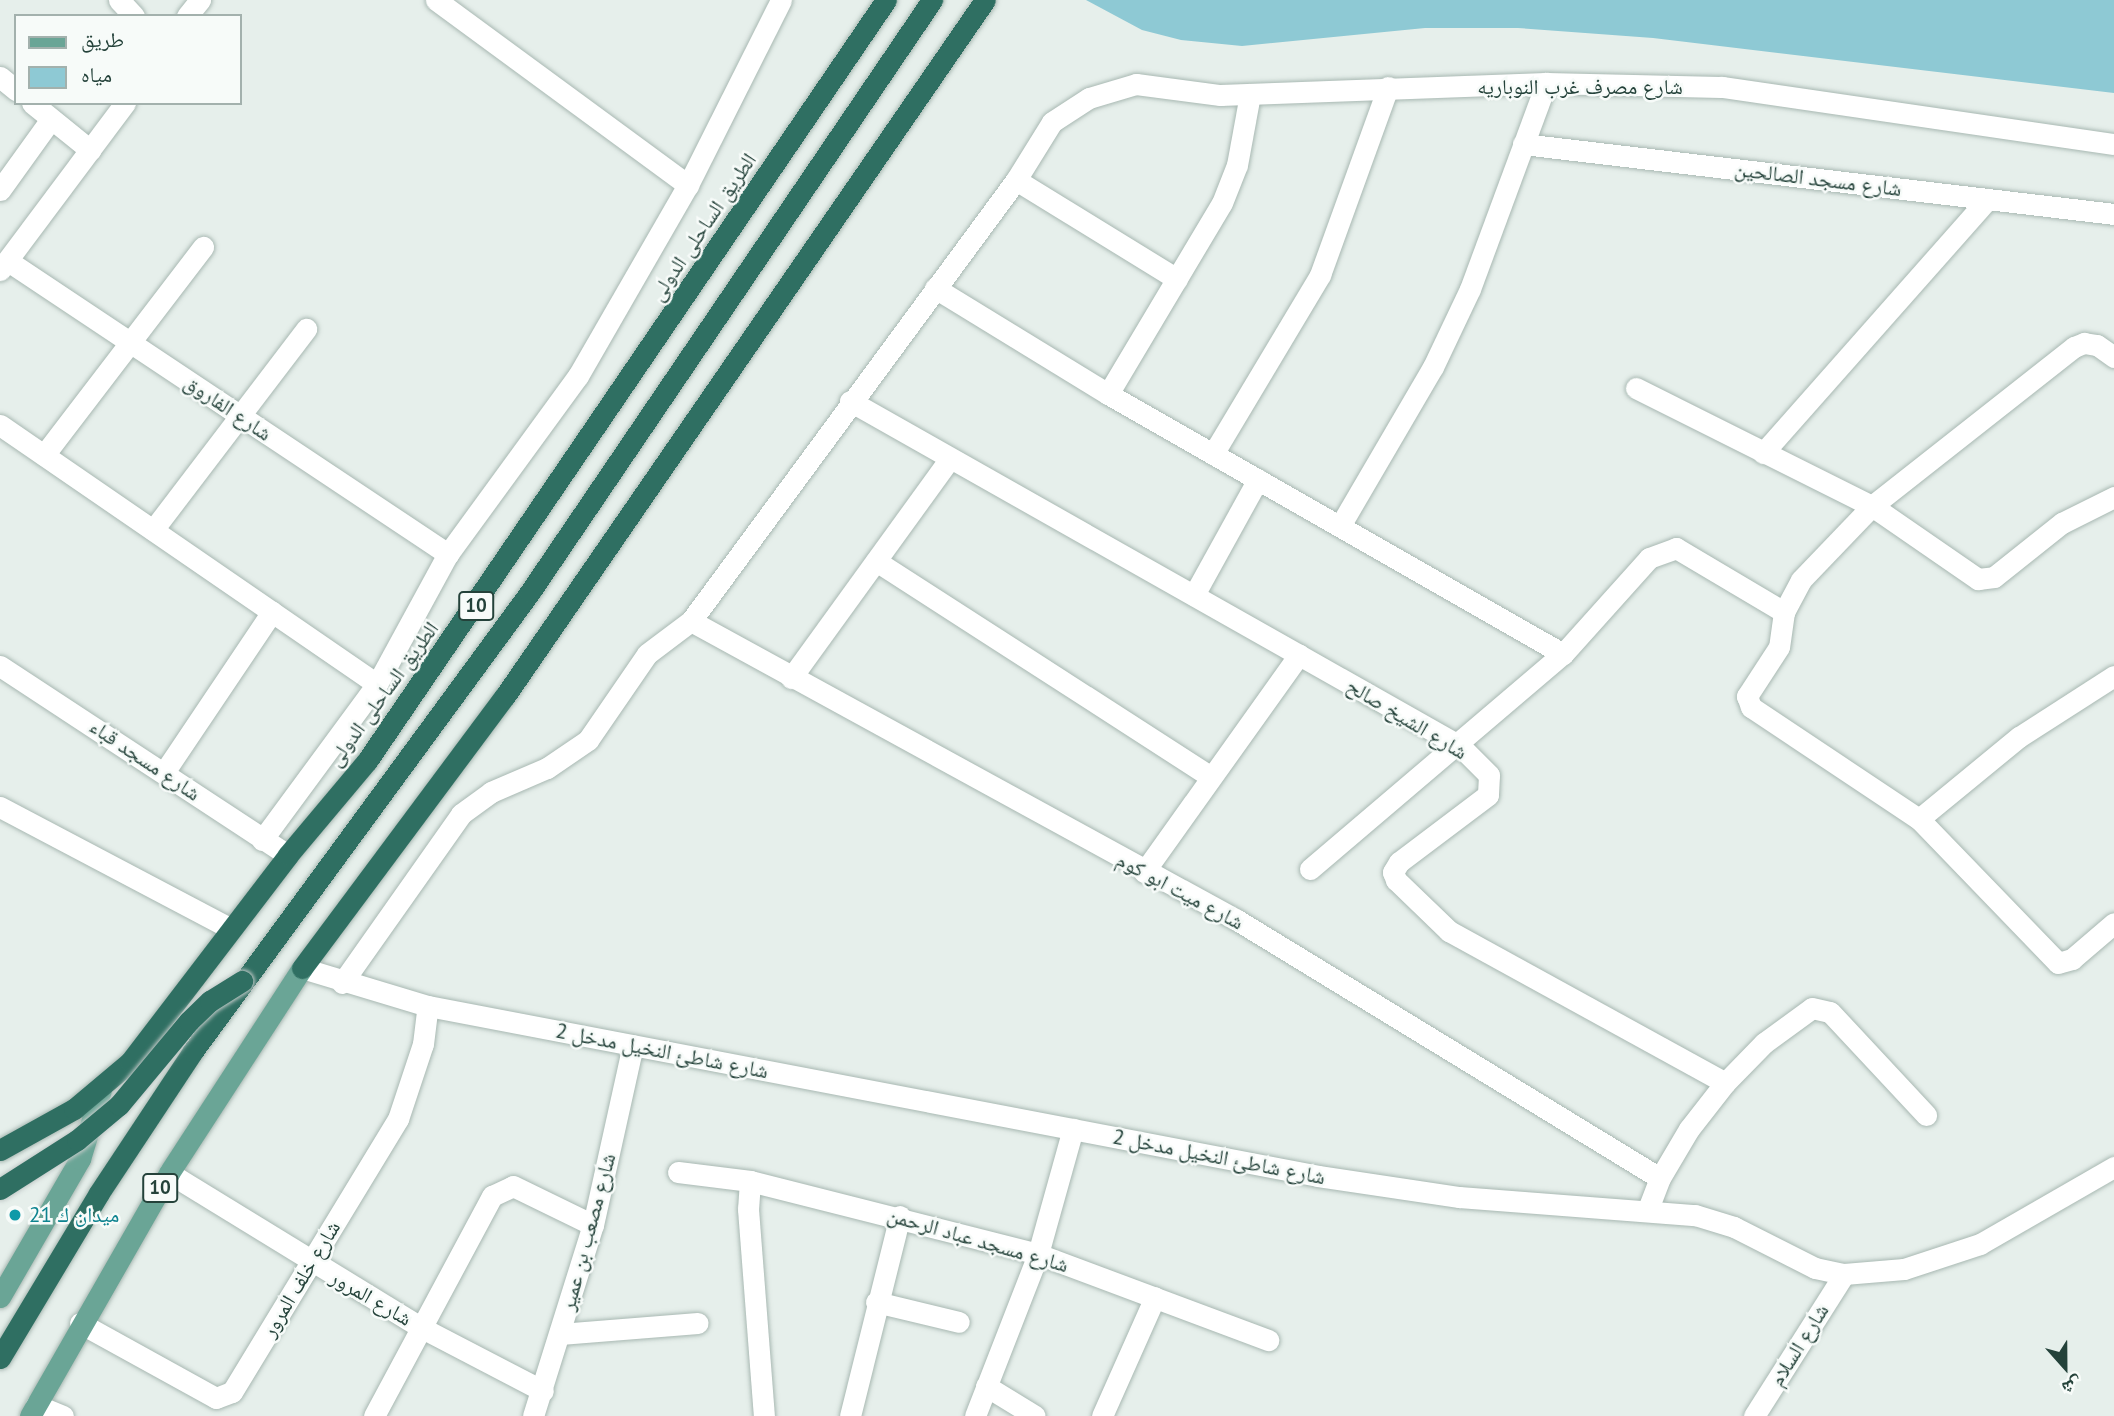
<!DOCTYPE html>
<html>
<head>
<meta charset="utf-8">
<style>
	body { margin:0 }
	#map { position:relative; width:2114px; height:1416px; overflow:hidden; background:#e6efeb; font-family:"PT Sans","Noto Naskh Arabic",sans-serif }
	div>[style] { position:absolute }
	.water>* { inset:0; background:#8ec9d4 }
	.roads { filter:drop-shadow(0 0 2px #a8b8b2) drop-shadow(0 0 2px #a8b8b2) }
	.minor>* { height:21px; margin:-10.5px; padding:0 10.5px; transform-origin:10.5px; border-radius:10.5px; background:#fff }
	.major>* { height:21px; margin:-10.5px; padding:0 10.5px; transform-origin:10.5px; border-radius:10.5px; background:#6aa596 }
	.highway>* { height:21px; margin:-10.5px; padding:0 10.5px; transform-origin:10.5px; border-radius:10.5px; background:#2f6f62 }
	.bridges { filter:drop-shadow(0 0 2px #c2cac8) drop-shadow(0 0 2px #c2cac8) }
	.highway-bridge>* { height:21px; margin:-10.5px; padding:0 10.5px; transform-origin:10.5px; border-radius:10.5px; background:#2f6f62 }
	.dots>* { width:19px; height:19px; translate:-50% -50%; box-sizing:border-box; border:4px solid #f7fbf9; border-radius:50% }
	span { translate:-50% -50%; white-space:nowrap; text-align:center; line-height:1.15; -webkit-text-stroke:5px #f7fbf9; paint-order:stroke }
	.shield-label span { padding:2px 5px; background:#f7fbf9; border:2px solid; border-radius:5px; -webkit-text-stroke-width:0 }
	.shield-label { font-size:19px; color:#24423a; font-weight:700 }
	.street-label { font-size:21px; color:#24423a }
	.culture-label { font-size:21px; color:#0d838f }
	.left { translate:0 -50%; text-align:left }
	.legend { position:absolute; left:14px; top:14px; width:228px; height:91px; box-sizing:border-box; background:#f7fbf9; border:2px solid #a3b1ad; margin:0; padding:9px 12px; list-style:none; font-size:21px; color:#24423a }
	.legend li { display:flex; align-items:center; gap:14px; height:35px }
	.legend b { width:35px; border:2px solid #a3b1ad }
	.north { position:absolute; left:2030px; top:1332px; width:70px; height:70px; -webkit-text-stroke:5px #f7fbf9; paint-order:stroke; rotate:159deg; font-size:19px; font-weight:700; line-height:28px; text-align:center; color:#24423a }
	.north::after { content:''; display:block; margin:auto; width:24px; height:32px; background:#24423a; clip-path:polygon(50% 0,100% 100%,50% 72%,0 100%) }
</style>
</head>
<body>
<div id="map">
	<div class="water">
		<div style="clip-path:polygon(1086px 0,2114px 0,2114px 93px,1653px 38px,1518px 28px,1425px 28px,1242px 46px,1181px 40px,1142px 30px)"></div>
	</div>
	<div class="roads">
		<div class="minor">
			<div style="left:119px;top:0;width:22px;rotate:47deg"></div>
			<div style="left:436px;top:0;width:313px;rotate:36.3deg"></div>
			<div style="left:187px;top:16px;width:21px;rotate:-51deg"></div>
			<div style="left:0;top:77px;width:21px;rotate:39deg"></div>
			<div style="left:32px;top:103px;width:75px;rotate:39deg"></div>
			<div style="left:1523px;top:144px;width:595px;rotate:6.75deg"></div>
			<div style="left:1016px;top:180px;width:189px;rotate:31.6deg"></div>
			<div style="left:0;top:190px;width:87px;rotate:-54.3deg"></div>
			<div style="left:8px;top:261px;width:529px;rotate:33.66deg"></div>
			<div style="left:0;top:270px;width:209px;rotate:-53.2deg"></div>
			<div style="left:935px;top:288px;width:203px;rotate:31.5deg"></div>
			<div style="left:1108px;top:394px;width:524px;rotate:29.74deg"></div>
			<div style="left:1636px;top:388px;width:264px;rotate:26.6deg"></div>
			<div style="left:1872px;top:506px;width:129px;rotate:34.6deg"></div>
			<div style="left:1978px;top:579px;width:16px;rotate:-7deg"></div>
			<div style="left:1994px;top:577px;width:87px;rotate:-38.5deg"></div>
			<div style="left:2062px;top:523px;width:58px;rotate:-26.6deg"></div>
			<div style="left:1108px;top:394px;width:222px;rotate:-59.2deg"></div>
			<div style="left:1222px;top:203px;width:41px;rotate:-68.5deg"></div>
			<div style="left:1237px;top:165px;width:72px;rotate:-79.6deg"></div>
			<div style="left:850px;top:401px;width:701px;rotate:29.49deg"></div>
			<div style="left:1460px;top:746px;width:41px;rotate:45deg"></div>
			<div style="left:1489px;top:775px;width:20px;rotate:93deg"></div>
			<div style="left:1488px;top:795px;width:111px;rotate:143deg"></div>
			<div style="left:1399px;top:862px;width:12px;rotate:121deg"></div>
			<div style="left:1393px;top:872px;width:9px;rotate:69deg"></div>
			<div style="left:1396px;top:880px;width:74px;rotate:43.9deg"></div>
			<div style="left:1449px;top:931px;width:315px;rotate:28.8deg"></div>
			<div style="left:0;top:425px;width:457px;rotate:34.5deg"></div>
			<div style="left:1763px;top:453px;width:339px;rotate:-48.5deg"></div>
			<div style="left:1213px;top:454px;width:209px;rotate:-59.1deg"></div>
			<div style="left:1320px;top:275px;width:200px;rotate:-70.1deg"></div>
			<div style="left:44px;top:455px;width:262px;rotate:-52.6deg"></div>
			<div style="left:1340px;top:526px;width:184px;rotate:-59.7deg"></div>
			<div style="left:1433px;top:367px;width:86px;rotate:-64.6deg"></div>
			<div style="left:1470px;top:289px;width:220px;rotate:-69.7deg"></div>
			<div style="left:153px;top:530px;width:253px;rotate:-52.7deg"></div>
			<div style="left:876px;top:561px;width:397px;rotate:32.8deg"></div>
			<div style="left:1194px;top:595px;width:132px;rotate:-61.1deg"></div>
			<div style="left:1784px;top:612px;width:35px;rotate:98deg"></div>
			<div style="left:1779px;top:647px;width:59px;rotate:123.1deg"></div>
			<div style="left:1747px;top:696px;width:12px;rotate:70deg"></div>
			<div style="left:1751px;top:707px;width:202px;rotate:33.7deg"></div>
			<div style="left:1919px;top:819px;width:200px;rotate:46deg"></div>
			<div style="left:2058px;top:963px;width:15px;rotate:-16deg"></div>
			<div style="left:2072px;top:959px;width:55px;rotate:-40.6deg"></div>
			<div style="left:691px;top:621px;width:623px;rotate:28.71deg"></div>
			<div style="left:1237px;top:920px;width:495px;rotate:31.4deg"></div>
			<div style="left:0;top:666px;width:344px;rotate:33.3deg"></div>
			<div style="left:791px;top:678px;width:268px;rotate:-54.1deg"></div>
			<div style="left:165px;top:771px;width:192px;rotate:-56.1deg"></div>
			<div style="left:0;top:807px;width:261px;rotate:27.8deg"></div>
			<div style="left:1919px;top:819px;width:129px;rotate:-39.4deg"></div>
			<div style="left:2019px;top:737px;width:113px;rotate:-32.7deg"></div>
			<div style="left:262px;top:840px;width:194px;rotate:-53.6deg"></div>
			<div style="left:377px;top:684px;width:148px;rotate:-61.4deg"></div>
			<div style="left:448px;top:554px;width:220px;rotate:-53.9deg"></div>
			<div style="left:578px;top:376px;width:220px;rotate:-60.1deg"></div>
			<div style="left:688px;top:185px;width:207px;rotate:-63.3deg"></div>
			<div style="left:1310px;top:869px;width:332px;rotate:-40.4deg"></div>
			<div style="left:1563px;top:654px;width:129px;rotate:-48.1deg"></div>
			<div style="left:1649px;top:558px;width:29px;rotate:-20deg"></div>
			<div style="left:1676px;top:548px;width:126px;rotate:30.7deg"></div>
			<div style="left:1784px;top:612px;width:36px;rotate:-62deg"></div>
			<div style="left:1801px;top:580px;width:103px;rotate:-46.2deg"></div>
			<div style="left:1872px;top:506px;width:257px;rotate:-38.2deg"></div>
			<div style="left:2074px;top:347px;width:11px;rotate:-22deg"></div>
			<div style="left:2084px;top:343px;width:13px;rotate:9deg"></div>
			<div style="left:2097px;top:345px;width:21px;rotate:35deg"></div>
			<div style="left:1144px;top:872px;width:267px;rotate:-54.5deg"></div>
			<div style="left:302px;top:968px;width:132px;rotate:16.8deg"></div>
			<div style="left:428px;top:1006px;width:906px;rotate:10.81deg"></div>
			<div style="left:1318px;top:1176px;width:143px;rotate:8.5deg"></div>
			<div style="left:1459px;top:1197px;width:237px;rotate:4.4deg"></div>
			<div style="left:1695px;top:1215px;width:41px;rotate:17.1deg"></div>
			<div style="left:1734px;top:1227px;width:91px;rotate:26.8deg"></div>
			<div style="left:1815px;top:1268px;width:30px;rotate:12deg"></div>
			<div style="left:1844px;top:1274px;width:60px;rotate:-4.8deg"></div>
			<div style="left:1904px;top:1269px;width:80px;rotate:-18.2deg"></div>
			<div style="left:1980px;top:1244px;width:155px;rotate:-29.9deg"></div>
			<div style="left:342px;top:983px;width:207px;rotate:-54.8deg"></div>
			<div style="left:461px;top:814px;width:37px;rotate:-36deg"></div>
			<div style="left:491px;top:792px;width:61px;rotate:-23.2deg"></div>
			<div style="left:547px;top:768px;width:50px;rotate:-34.3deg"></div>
			<div style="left:588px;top:740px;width:104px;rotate:-55.5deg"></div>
			<div style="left:647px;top:654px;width:55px;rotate:-36.9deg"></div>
			<div style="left:691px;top:621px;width:548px;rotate:-53.61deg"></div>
			<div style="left:1016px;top:180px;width:68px;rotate:-58.2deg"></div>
			<div style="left:1052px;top:122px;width:44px;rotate:-33deg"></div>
			<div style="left:1089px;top:98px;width:49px;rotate:-16.6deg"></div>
			<div style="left:1136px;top:84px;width:85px;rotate:7.5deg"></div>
			<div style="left:1220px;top:95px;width:326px;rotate:-2.1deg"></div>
			<div style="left:1546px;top:83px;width:176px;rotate:1.3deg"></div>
			<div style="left:1722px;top:87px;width:396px;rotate:8.3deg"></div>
			<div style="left:678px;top:1172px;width:73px;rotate:7.1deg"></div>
			<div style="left:750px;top:1181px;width:297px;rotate:14.2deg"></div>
			<div style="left:1038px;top:1254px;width:246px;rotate:20.5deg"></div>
			<div style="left:169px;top:1173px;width:299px;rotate:31.5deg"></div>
			<div style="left:424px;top:1329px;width:134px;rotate:27.5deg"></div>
			<div style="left:750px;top:1181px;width:28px;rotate:94deg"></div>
			<div style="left:748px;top:1209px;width:208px;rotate:85.6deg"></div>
			<div style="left:1648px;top:1209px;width:33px;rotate:-69deg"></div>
			<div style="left:1660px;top:1178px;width:57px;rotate:-59.4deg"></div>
			<div style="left:1689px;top:1129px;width:58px;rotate:-52deg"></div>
			<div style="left:1725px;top:1083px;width:56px;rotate:-45.7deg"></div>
			<div style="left:1764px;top:1043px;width:59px;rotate:-36.1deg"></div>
			<div style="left:1812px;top:1008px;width:18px;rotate:13deg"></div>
			<div style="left:1830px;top:1012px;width:141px;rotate:47deg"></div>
			<div style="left:876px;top:1302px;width:85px;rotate:13.5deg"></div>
			<div style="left:80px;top:1323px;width:155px;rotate:28.9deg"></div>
			<div style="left:216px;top:1398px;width:17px;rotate:-21deg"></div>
			<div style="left:232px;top:1392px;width:320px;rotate:-58.7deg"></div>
			<div style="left:398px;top:1119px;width:79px;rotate:-71.6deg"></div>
			<div style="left:423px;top:1044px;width:38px;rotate:-83deg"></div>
			<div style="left:560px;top:1334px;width:138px;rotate:-4.6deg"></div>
			<div style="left:986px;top:1386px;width:57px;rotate:31.5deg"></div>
			<div style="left:36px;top:1405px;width:29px;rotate:22deg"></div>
			<div style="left:374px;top:1416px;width:250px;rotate:-61.8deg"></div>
			<div style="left:492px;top:1196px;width:23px;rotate:-25deg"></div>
			<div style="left:513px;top:1186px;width:89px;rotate:26deg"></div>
			<div style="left:533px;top:1416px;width:200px;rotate:-72.6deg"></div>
			<div style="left:593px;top:1225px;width:184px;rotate:-77.5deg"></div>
			<div style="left:850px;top:1416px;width:206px;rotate:-76deg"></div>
			<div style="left:975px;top:1416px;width:174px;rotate:-68.7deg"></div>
			<div style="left:1038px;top:1254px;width:130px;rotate:-74.4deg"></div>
			<div style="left:1102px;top:1416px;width:130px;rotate:-66deg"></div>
			<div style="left:1754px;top:1416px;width:168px;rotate:-57.6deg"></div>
		</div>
		<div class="major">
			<div style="left:0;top:1297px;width:160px;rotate:-59.9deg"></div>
			<div style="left:80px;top:1159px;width:72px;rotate:-73.1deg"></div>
			<div style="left:30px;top:1416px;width:280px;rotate:-60.2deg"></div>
			<div style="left:169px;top:1173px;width:244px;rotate:-57deg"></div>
		</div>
		<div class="highway">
			<div style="left:302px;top:968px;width:339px;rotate:-53.3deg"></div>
			<div style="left:505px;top:696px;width:845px;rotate:-55.41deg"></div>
			<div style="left:0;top:1150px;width:85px;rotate:-29deg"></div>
			<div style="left:74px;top:1109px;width:73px;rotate:-40deg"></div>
			<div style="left:130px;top:1062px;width:260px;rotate:-52.6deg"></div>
			<div style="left:288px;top:855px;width:123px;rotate:-50deg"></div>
			<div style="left:367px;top:761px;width:921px;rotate:-55.71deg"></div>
			<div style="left:0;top:1358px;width:192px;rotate:-59deg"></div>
			<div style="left:99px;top:1193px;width:170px;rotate:-56.5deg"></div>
			<div style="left:193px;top:1051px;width:569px;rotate:-53.71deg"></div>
			<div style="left:530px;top:592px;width:716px;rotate:-55.82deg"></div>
		</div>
	</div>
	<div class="bridges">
		<div class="highway-bridge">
			<div style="left:0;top:1189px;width:91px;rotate:-32.5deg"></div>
			<div style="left:77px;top:1140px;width:55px;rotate:-39.8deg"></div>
			<div style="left:119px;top:1105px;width:109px;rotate:-50.2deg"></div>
			<div style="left:189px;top:1021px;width:29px;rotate:-44deg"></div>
			<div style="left:210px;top:1001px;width:38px;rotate:-32deg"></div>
		</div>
	</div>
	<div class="dots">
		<div style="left:15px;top:1215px;background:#0f9aa8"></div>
	</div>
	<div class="shield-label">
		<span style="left:476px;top:606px">10</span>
		<span style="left:160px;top:1188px">10</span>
	</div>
	<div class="street-label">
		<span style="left:1580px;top:87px">شارع مصرف غرب النوباريه</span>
		<span style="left:1818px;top:179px;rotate:7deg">شارع مسجد الصالحين</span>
		<span style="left:703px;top:227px;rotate:-56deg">الطريق الساحلى الدولى</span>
		<span style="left:228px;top:408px;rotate:34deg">شارع الفاروق</span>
		<span style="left:383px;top:694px;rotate:-54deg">الطريق الساحلى الدولى</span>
		<span style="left:1407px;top:719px;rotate:31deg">شارع الشيخ صالح</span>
		<span style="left:145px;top:760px;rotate:34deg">شارع مسجد قباء</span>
		<span style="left:1180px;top:891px;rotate:28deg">شارع ميت ابو كوم</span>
		<span style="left:662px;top:1051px;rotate:11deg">شارع شاطئ النخيل مدخل 2</span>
		<span style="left:1219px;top:1157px;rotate:11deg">شارع شاطئ النخيل مدخل 2</span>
		<span style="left:588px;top:1232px;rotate:-75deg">شارع مصعب بن عمير</span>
		<span style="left:978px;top:1240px;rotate:16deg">شارع مسجد عباد الرحمن</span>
		<span style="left:301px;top:1279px;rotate:-59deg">شارع خلف المرور</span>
		<span style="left:371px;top:1298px;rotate:30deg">شارع المرور</span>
		<span style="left:1799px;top:1345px;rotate:-58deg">شارع السلام</span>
	</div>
	<div class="culture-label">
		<span class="left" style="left:29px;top:1215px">ميدان ك 21</span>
	</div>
	<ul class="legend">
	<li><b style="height:9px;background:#6aa596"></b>طريق</li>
	<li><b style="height:19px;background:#8ec9d4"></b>مياه</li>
	</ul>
	<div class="north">ش</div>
</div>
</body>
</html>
